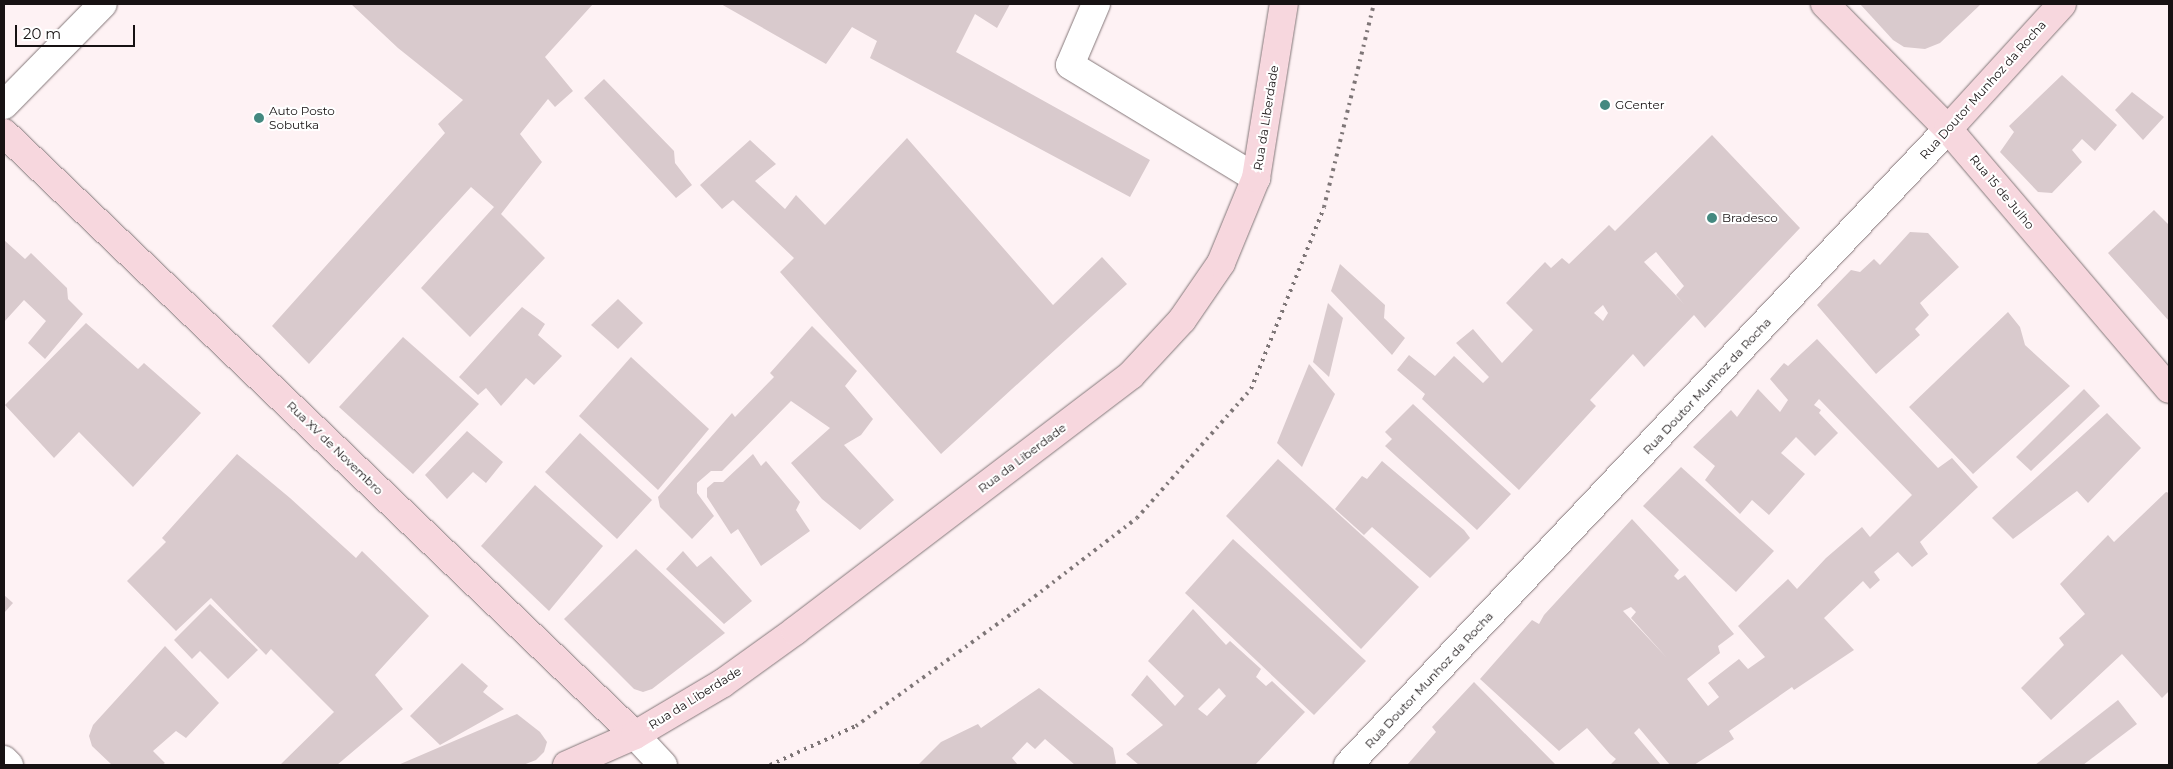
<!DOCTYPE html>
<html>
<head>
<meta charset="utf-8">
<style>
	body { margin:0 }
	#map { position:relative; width:2173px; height:769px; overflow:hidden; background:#fef2f4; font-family:Montserrat,sans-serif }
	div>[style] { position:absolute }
	.building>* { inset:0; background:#d9cacd }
	.roads { filter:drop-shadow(0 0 1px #847779) drop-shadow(0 0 1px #847779) }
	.minor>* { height:28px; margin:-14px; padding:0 14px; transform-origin:14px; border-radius:14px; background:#fff }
	.major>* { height:28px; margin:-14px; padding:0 14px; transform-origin:14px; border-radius:14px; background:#f7d7de }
	.rail>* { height:4px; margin-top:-2px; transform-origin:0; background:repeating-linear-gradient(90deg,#7d7576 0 2.5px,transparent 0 7.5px) }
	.dots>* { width:14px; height:14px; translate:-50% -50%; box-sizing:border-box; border:2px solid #fff; border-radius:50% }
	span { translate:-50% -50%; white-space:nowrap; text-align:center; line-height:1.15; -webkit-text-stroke:4px #fff; paint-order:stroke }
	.street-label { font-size:12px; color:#171213 }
	.poi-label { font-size:12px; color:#171213 }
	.left { translate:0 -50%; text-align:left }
	.frame { position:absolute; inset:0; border:5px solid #171213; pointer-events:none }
	.scale { position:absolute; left:15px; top:25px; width:120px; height:22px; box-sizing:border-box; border:2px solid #171213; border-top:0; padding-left:6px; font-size:15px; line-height:18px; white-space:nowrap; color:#171213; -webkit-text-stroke:4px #fff; paint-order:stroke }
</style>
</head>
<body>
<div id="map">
	<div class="building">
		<div style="clip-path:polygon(351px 4px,593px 4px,545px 57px,573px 91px,555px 107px,548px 99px,520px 134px,542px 162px,501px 214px,545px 258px,470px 337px,421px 288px,494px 207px,471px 187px,309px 364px,272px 326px,445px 133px,438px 124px,463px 100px,398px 48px)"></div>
		<div style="clip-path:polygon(721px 4px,1010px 4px,997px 28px,975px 14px,956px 52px,1150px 160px,1130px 197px,870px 58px,877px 41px,852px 27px,826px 64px)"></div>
		<div style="clip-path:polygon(1860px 4px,1981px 4px,1940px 43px,1925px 49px,1904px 47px,1893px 40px)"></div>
		<div style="clip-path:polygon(2062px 75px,2117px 125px,2095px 151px,2082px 139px,2072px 150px,2082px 162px,2052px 193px,2038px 192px,2000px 152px,2014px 132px,2009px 126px)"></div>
		<div style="clip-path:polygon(604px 79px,674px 151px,675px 163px,692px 185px,676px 198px,584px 98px)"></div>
		<div style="clip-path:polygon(2132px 92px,2164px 117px,2143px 140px,2115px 110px)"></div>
		<div style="clip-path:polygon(evenodd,1712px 135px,1800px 228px,1705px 328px,1694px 315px,1644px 367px,1633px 354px,1590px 400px,1596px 406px,1519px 490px,1422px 399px,1425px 394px,1397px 370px,1409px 355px,1435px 376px,1454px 356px,1483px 383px,1489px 377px,1456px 343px,1473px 329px,1502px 363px,1533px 330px,1506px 303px,1545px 262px,1551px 268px,1562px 258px,1569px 264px,1609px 225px,1615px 231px,1712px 135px,1656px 252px,1684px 286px,1676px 295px,1684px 304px,1644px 262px,1656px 252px,1712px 135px,1603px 305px,1608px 313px,1603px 321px,1594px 313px,1603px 305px)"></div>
		<div style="clip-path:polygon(907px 138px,1053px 305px,1102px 257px,1127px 284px,941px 454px,780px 272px,794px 258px,733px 200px,722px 209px,700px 185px,750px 140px,776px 164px,755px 181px,785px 209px,796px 195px,825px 225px)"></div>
		<div style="clip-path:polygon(2154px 210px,2169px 225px,2169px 321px,2108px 253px)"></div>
		<div style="clip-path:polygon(1910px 232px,1928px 233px,1959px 267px,1920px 303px,1929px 315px,1915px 329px,1920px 335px,1876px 374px,1817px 305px,1851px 270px,1860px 272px,1874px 259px,1880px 265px)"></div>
		<div style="clip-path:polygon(4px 240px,25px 259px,31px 253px,67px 288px,68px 299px,83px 314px,45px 359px,28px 343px,46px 321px,24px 300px,4px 322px)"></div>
		<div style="clip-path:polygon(1340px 264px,1385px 305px,1384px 318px,1405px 338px,1392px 355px,1331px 291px)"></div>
		<div style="clip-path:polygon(618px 299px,643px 323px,618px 349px,591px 325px)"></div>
		<div style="clip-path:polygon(1328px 303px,1343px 318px,1329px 377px,1313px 362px)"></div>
		<div style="clip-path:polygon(522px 307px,545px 324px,538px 335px,562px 356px,534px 385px,526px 378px,501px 406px,486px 388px,478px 395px,459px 377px)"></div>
		<div style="clip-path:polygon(2008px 312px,2020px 327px,2025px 345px,2070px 386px,1973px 474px,1909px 407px)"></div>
		<div style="clip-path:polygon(86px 323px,138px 369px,144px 363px,201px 413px,133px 487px,79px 432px,54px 458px,5px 405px)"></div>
		<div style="clip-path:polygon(812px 326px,857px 371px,845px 386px,873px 419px,861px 435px,844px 445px,894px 500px,860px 530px,822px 499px,791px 463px,830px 428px,791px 401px,722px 471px,711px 471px,697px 483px,697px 493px,714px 516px,692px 539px,660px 507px,658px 497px,732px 413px,735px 417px,774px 377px,770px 373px)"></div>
		<div style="clip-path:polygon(403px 337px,479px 404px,413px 474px,339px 407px)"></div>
		<div style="clip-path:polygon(evenodd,1817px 339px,1938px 468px,1952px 458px,1978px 487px,1920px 542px,1928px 554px,1912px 567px,1898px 552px,1874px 572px,1880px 580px,1870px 589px,1863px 581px,1824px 618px,1854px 650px,1794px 690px,1792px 687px,1729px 731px,1734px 739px,1694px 765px,1670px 765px,1639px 728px,1634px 733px,1661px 765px,1610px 765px,1616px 759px,1610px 754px,1587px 728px,1559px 751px,1480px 679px,1532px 620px,1539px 624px,1544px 615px,1632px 519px,1679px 570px,1674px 576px,1678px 580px,1685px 575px,1734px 634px,1718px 646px,1720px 653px,1687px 679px,1708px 706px,1719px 697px,1708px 683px,1739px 659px,1748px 669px,1765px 657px,1738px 626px,1788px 579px,1797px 589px,1826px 558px,1862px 527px,1870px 537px,1912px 495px,1819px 399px,1814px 405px,1821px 410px,1819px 413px,1838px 433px,1815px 456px,1796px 437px,1781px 453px,1805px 474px,1769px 515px,1752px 500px,1740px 514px,1705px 480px,1715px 466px,1693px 447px,1731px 410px,1737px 417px,1758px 389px,1780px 412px,1788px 400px,1770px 379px,1784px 363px,1788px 366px,1817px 339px,1631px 607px,1636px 612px,1631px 618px,1667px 658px,1623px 611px,1631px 607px)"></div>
		<div style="clip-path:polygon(631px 357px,709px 429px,658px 490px,579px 416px)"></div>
		<div style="clip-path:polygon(1309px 364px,1335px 394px,1302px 467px,1277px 443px)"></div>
		<div style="clip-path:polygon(2084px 389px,2100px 406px,2031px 471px,2016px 457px)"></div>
		<div style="clip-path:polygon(1413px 404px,1511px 494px,1477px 530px,1385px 446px,1392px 439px,1385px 432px)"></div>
		<div style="clip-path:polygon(2107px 413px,2141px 448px,2088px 503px,2077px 491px,2013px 539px,1992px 518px)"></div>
		<div style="clip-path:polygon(467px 431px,503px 462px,486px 483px,473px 472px,447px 499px,425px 475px)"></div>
		<div style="clip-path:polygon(580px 433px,652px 500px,617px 539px,545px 472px)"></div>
		<div style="clip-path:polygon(237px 454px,290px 498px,356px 558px,362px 551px,429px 616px,375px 675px,403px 709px,337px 765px,280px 765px,334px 712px,271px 649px,266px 655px,211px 598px,176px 631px,127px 581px,166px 542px,162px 538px)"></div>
		<div style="clip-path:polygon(753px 454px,761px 466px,766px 461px,800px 502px,796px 510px,810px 531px,761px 566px,738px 529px,731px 534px,707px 497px,707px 488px,714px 482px,723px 482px)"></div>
		<div style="clip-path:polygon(1278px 459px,1419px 587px,1361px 649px,1226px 516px)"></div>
		<div style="clip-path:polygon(1382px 461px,1464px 530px,1470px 538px,1430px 578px,1372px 527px,1364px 535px,1335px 509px,1362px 476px,1367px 479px)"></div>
		<div style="clip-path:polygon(1681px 467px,1774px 551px,1736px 592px,1643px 506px)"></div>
		<div style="clip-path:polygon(535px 485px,603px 546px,549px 611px,481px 546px)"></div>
		<div style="clip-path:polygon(2166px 492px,2169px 493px,2169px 691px,2162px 698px,2122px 654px,2051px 720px,2021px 688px,2064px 645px,2059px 638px,2085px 614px,2060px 584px,2108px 535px,2114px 542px)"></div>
		<div style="clip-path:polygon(1233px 539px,1366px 661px,1314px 715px,1185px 593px)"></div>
		<div style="clip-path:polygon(636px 549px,725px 633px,652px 689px,643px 692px,634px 689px,564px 619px)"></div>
		<div style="clip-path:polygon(683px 551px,697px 567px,711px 556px,752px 601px,724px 624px,666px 569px)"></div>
		<div style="clip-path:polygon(4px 595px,13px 603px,4px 613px)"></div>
		<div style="clip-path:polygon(210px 604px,258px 650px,228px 679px,200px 651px,192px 659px,174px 640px)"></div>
		<div style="clip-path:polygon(evenodd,1193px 609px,1226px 645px,1230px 641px,1261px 669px,1256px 677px,1266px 686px,1272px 681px,1305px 712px,1255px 765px,1139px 765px,1126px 754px,1163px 725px,1131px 695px,1147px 675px,1175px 706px,1184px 696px,1148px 661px,1193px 609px,1219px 688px,1226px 696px,1207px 716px,1198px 709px,1219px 688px)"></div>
		<div style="clip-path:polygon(165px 646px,219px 703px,186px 738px,176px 731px,153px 751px,165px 763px,162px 765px,112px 765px,92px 746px,89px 736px,93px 725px)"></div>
		<div style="clip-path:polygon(462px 663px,488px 686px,483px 692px,504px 709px,440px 745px,410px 716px)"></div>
		<div style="clip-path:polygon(1474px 682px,1556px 765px,1407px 765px,1436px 732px,1432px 727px)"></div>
		<div style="clip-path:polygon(1039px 688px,1113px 748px,1116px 763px,1114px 765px,1075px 765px,1045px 739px,1035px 749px,1027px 742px,1012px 758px,1018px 765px,918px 765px,941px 742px,978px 724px,981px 728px)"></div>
		<div style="clip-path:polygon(2118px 700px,2137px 724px,2083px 765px,2035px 765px)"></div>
		<div style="clip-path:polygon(517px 714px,540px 732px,547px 742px,544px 752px,536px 760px,523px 765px,398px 765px)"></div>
	</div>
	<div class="roads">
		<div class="minor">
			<div style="left:1096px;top:4px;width:66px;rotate:113.1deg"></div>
			<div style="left:1070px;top:65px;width:218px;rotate:31.3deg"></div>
			<div style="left:4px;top:105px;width:141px;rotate:-45.6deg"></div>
			<div style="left:635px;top:735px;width:41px;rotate:47deg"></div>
			<div style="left:4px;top:760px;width:7px;rotate:45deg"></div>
			<div style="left:1348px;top:765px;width:874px;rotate:-46.67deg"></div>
		</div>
		<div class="major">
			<div style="left:1825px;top:4px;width:175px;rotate:45.5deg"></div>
			<div style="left:1948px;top:129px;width:341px;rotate:49.6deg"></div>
			<div style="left:1948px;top:129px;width:169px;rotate:-47.6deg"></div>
			<div style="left:4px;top:133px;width:872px;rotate:43.65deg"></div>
			<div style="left:567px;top:765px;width:74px;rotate:-23.8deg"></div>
			<div style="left:635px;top:735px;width:102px;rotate:-30.6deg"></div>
			<div style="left:723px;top:683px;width:89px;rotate:-35.8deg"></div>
			<div style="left:795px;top:631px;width:422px;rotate:-37.3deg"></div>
			<div style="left:1131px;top:375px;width:75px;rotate:-47.2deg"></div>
			<div style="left:1182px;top:320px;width:69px;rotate:-55.6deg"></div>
			<div style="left:1221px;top:263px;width:92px;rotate:-67.6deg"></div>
			<div style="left:1256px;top:178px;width:176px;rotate:-80.9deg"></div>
		</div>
	</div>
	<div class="rail">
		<div style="left:770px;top:765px;width:94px;rotate:-24.4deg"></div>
		<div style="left:856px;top:726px;width:198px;rotate:-35.8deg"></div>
		<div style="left:1017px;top:610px;width:151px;rotate:-37.5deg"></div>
		<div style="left:1137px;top:518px;width:172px;rotate:-48.5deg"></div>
		<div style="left:1251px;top:389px;width:196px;rotate:-68.1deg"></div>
		<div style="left:1324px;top:207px;width:209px;rotate:-76.2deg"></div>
	</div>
	<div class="dots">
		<div style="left:1605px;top:105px;background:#448980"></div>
		<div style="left:259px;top:118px;background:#448980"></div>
		<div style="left:1712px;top:218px;background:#448980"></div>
	</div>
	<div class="street-label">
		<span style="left:1983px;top:90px;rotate:-48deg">Rua Doutor Munhoz da Rocha</span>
		<span style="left:1266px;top:118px;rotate:-81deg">Rua da Liberdade</span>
		<span style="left:2002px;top:192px;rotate:50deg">Rua 15 de Julho</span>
		<span style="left:1707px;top:386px;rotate:-47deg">Rua Doutor Munhoz da Rocha</span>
		<span style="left:335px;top:448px;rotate:44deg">Rua XV de Novembro</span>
		<span style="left:1022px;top:458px;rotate:-37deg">Rua da Liberdade</span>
		<span style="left:1429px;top:680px;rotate:-47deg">Rua Doutor Munhoz da Rocha</span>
		<span style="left:695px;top:698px;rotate:-32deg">Rua da Liberdade</span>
	</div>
	<div class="poi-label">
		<span class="left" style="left:1615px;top:105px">GCenter</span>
		<span class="left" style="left:269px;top:118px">Auto Posto<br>Sobutka</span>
		<span class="left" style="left:1722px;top:218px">Bradesco</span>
	</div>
	<div class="frame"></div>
	<div class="scale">20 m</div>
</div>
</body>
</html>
